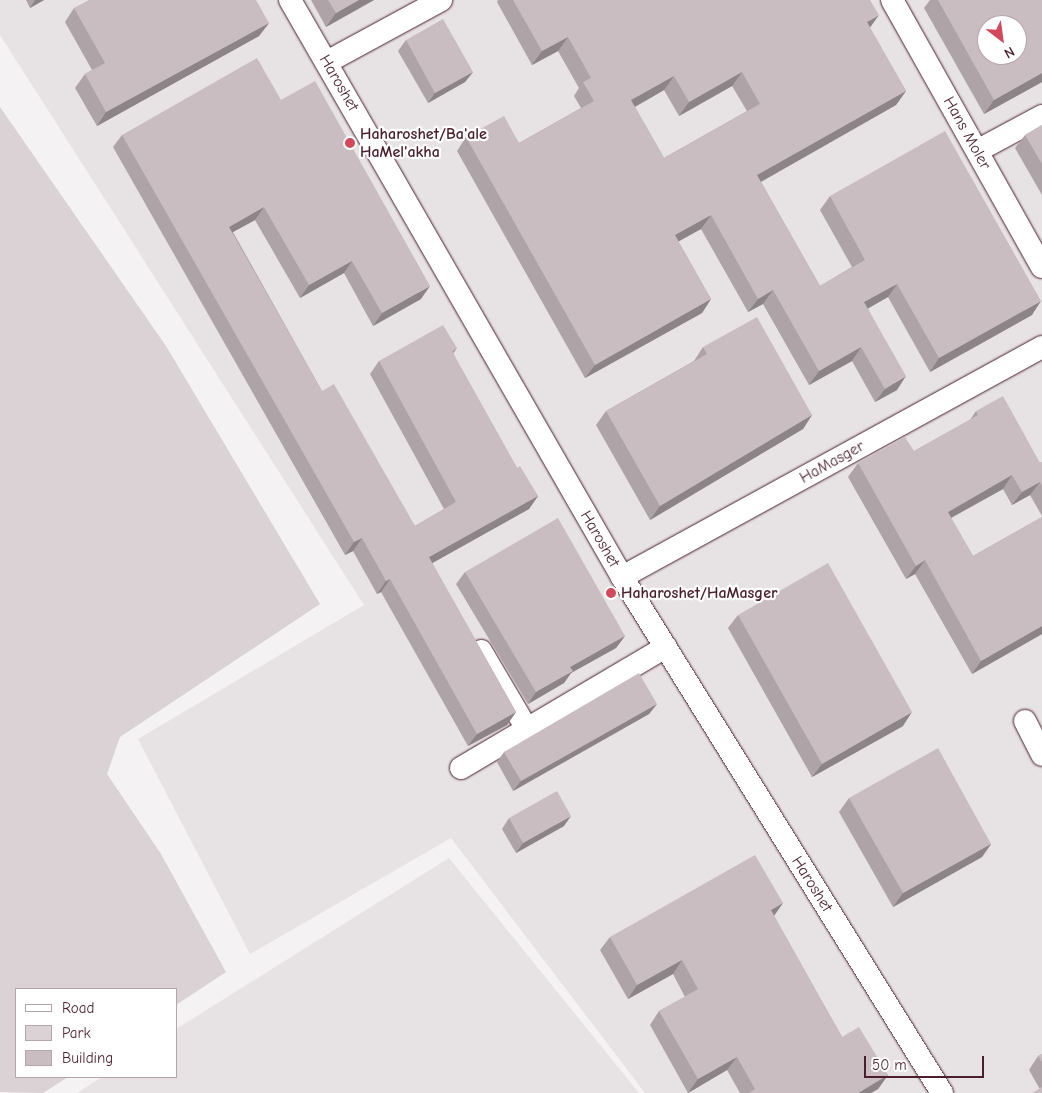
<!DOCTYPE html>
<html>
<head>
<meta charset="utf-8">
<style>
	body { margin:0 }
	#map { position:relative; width:1042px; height:1093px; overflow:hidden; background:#f4f2f2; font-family:"Comic Neue",sans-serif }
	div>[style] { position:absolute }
	.built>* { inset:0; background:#e7e2e3 }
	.green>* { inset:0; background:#dbd2d5 }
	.roads { filter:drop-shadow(0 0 1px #4a1f2b) drop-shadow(0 0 1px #4a1f2b) }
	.minor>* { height:22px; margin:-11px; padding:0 11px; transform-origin:11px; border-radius:11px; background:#fff }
	.wall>* { inset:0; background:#aea3a6 }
	.shaded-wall>* { inset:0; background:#8d8487 }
	.building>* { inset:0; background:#cabdc1 }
	.dots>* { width:14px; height:14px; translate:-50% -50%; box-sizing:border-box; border:2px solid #fff; border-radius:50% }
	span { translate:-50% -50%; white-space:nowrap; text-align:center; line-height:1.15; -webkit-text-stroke:4.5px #fff; paint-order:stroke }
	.street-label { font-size:16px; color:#4a1f2b }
	.poi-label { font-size:16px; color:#4a1f2b; font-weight:700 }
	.left { translate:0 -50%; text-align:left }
	.legend { position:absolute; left:15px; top:988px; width:162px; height:90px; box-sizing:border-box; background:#fff; border:1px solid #b7a5aa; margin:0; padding:6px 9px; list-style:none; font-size:15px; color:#4a1f2b }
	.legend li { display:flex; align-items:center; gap:10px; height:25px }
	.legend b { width:25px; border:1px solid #b7a5aa }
	.north { position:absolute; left:977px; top:15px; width:50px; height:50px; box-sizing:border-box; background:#fff; border:1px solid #b7a5aa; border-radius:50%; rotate:150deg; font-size:14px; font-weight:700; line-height:20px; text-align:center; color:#4a1f2b }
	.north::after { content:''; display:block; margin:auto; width:18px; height:22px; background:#d1495b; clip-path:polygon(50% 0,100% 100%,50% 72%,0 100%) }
	.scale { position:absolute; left:864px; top:1056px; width:120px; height:22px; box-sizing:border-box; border:2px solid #4a1f2b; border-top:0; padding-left:6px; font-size:15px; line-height:18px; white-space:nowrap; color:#4a1f2b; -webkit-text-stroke:4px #fff; paint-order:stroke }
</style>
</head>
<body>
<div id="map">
	<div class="built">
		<div style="clip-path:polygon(evenodd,0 0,1042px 0,1042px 1093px,645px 1093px,451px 838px,250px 954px,138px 739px,364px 605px,0 35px,0 0,987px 25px,1017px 25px,1017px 55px,987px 55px,987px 25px)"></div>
		<div style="clip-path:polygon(449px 858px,639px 1093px,77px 1093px,102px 1077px,176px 1077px,176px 1029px)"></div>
	</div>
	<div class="green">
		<div style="clip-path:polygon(0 107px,166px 346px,320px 604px,120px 737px,107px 774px,161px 854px,226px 972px,176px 1005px,176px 989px,16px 989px,16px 1077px,68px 1077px,43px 1093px,0 1092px)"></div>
	</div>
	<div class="roads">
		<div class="minor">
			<div style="left:290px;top:0;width:666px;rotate:60.08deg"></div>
			<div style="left:622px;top:577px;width:607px;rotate:58.19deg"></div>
			<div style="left:892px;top:0;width:306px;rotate:60.7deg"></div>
			<div style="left:327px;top:62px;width:130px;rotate:-28.5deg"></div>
			<div style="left:977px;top:151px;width:74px;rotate:-28.3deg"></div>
			<div style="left:622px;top:577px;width:479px;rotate:-28.7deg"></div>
			<div style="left:481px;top:651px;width:91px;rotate:59.5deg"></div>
			<div style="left:1025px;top:721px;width:38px;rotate:63deg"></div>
			<div style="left:461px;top:768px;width:238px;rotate:-30.6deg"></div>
		</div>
	</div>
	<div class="wall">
		<div style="clip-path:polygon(26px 0,44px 0,30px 8px)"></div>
		<div style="clip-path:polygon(311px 0,374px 0,326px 27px)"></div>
		<div style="clip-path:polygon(evenodd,498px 0,870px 0,870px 28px,906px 91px,896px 105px,761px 182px,820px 286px,852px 267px,820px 210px,830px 196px,1032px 315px,930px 372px,888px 297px,868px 308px,897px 390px,875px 402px,852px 361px,809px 385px,763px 304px,748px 312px,701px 229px,678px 241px,711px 299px,702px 313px,585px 378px,457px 151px,466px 137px,519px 143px,581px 108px,574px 96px,579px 88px,558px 51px,532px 65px,497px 2px,498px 0,732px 86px,747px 111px,664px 158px,635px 107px,664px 90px,679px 116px,732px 86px)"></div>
		<div style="clip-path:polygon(930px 0,1042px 0,1042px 82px,984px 114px,924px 8px)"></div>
		<div style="clip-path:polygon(74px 8px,269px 23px,259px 36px,97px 126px,75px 88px,85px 74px,92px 70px,65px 22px)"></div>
		<div style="clip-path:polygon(406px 40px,473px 72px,465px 82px,428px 103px,398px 51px)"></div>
		<div style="clip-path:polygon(281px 100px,421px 299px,373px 326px,344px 273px,300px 298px,255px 220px,233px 232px,322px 391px,415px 526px,444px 509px,370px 374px,379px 361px,457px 348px,453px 354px,517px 468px,538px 496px,529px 509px,432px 563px,516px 712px,507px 725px,468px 746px,381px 592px,377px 594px,353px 551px,345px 555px,113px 147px,122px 135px)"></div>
		<div style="clip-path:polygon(1042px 125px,1042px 195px,1015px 148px,1025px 135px)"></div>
		<div style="clip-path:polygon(703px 347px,812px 415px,803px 429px,650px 520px,596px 425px,606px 411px,694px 361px)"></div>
		<div style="clip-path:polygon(976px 411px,1040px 463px,1042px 462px,1042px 516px,1030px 495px,1012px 505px,1003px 489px,951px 518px,973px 556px,1042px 517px,1042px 634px,972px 674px,915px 574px,906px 579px,848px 477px,858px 463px,914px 451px,970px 420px)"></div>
		<div style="clip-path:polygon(465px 572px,625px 636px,616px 648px,571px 673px,564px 683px,528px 704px,456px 584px)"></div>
		<div style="clip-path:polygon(738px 615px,903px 726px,812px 777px,728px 628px)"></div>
		<div style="clip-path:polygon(657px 704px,649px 714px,513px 791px,497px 762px,504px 752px)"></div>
		<div style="clip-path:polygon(849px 798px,991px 844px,982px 857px,893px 907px,839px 812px)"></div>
		<div style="clip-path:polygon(509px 818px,564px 826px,516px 853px,502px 829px)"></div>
		<div style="clip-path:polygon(783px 903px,774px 916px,842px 1037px,888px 1075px,878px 1089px,871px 1093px,740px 1093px,727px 1070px,688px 1093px,650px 1025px,659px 1011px,685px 997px,673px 974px,628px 999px,600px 950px,610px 937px)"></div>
		<div style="clip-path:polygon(1042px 1054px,1042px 1093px,1029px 1070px,1038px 1056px)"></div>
	</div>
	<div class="shaded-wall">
		<div style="clip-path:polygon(35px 0,44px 0,30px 8px)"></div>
		<div style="clip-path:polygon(359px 0,374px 0,326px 27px,336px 13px)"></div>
		<div style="clip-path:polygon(879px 15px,869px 29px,867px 22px)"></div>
		<div style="clip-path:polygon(269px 23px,259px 36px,97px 126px,106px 112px)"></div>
		<div style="clip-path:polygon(568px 37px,558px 51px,532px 65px,542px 51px)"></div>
		<div style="clip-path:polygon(473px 72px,465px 82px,428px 103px,435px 93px)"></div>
		<div style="clip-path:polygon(742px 72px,732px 86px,679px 116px,689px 102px)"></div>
		<div style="clip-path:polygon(1042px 73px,1042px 82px,984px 114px,994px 100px)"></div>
		<div style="clip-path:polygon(674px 76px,664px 90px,622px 114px,631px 100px)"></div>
		<div style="clip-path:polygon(906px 91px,896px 105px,748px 189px,757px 175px)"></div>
		<div style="clip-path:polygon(264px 207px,255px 220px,220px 239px,229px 227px)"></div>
		<div style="clip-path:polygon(711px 215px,701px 229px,665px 249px,675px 235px)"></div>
		<div style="clip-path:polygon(352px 261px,344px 273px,300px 298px,309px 285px)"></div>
		<div style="clip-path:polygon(897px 284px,888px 297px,855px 316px,864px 302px)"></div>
		<div style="clip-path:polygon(430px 286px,421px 299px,373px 326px,382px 313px)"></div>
		<div style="clip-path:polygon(773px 290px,763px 304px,748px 312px,758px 299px)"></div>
		<div style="clip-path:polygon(711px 299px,702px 313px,585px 378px,595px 365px)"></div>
		<div style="clip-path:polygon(1041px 301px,1032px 315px,930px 372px,939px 358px)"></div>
		<div style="clip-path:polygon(861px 347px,852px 361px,809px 385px,819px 371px)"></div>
		<div style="clip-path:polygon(906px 376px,897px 390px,875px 402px,885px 389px)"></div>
		<div style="clip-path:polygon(812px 415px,803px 429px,650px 520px,660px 506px)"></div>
		<div style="clip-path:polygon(1012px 475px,1003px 489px,938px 525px,948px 512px)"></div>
		<div style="clip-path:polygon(1040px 482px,1030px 495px,1012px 505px,1022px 492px)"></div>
		<div style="clip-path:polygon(538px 496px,529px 509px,420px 570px,429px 557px)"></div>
		<div style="clip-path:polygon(362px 538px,353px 551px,345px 555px,354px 542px)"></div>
		<div style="clip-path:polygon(925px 560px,915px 574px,906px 579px,916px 566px)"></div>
		<div style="clip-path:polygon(390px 579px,381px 592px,377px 594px,386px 581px)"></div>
		<div style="clip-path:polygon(1042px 626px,1042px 634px,972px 674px,981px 661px)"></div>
		<div style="clip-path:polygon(625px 636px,616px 648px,571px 673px,564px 683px,528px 704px,536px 692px,570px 667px)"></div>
		<div style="clip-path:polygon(657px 704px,649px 714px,513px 791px,521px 781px)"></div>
		<div style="clip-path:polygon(516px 712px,507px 725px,468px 746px,477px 734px)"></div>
		<div style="clip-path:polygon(912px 712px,903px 726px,812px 777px,822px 764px)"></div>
		<div style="clip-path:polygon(571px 816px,564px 826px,516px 853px,523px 843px)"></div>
		<div style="clip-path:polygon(991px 844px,982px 857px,893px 907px,903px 893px)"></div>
		<div style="clip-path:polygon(783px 903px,773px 917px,771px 910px)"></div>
		<div style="clip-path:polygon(682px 960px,673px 974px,628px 999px,637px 985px)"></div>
		<div style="clip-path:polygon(737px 1057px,727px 1070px,688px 1093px,698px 1079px)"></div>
		<div style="clip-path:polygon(888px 1075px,878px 1089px,871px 1093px,858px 1093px)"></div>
	</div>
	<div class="building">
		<div style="clip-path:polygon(89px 0,256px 0,269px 23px,106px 112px,85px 74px,105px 63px,74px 8px)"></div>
		<div style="clip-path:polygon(328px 0,359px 0,336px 13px)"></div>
		<div style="clip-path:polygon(evenodd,513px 0,870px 0,879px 15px,867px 22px,906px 91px,757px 175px,820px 286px,865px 260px,830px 196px,945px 131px,1041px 301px,939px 358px,897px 284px,864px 302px,906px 376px,885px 389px,861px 347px,819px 371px,773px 290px,758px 299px,711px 215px,675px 235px,711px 299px,595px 365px,466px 137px,504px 116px,519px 143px,594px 101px,583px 82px,591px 78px,568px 37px,542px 51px,513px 0,742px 72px,760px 104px,664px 158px,631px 100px,674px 76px,689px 102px,742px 72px)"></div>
		<div style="clip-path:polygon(evenodd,938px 0,1042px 0,1042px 73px,994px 100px,938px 0,987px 25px,1017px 25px,1017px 55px,987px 55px,987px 25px)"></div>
		<div style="clip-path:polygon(443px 19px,473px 72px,435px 93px,406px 40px)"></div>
		<div style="clip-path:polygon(257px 58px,281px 100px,315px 81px,430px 286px,382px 313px,352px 261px,309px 285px,264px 207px,229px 227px,322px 391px,334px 384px,415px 526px,456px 502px,379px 361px,443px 325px,457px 348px,452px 351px,517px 468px,520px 466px,538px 496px,429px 557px,516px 712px,477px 734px,390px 579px,386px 581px,362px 538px,354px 542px,122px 135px)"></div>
		<div style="clip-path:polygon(1042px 125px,1042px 164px,1025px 135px)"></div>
		<div style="clip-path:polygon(757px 317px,812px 415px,660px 506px,606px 411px,707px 354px,703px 347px)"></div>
		<div style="clip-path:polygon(1003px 396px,1040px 463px,1042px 462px,1042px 486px,1040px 482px,1022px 492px,1012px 475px,948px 512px,973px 556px,1042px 517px,1042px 626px,981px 661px,925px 560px,916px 566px,858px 463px,905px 437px,914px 451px,978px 415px,976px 411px)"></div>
		<div style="clip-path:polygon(558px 518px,625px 636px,570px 667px,573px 671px,536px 692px,465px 572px)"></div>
		<div style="clip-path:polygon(828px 563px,912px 712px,822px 764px,738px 615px)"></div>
		<div style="clip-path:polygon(639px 673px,657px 704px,521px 781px,504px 752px)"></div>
		<div style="clip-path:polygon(938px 748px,991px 844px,903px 893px,849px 798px)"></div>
		<div style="clip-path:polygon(557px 791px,571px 816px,523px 843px,509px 818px)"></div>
		<div style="clip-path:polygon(755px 855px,783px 903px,771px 910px,842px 1037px,859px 1027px,888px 1075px,858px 1093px,749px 1093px,755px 1089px,737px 1057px,698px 1079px,659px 1011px,698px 989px,682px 960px,637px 985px,610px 937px)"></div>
		<div style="clip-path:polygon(1042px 1054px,1042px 1062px,1038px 1056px)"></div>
		<div style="clip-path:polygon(1042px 1087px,1042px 1093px,1032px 1093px)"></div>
	</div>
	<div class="dots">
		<div style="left:350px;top:143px;background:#d1495b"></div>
		<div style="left:611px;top:593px;background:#d1495b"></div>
	</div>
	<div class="street-label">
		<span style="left:339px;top:83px;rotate:60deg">Haroshet</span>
		<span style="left:967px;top:133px;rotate:61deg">Hans Moler</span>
		<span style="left:832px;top:462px;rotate:-29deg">HaMasger</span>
		<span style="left:600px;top:539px;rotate:60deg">Haroshet</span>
		<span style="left:812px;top:884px;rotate:58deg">Haroshet</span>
	</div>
	<div class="poi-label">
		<span class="left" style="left:360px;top:143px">Haharoshet/Ba'ale<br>HaMel'akha</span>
		<span class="left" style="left:621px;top:593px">Haharoshet/HaMasger</span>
	</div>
	<ul class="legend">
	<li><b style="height:6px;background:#fff"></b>Road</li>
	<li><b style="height:14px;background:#dbd2d5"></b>Park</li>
	<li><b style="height:14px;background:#cabdc1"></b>Building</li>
	</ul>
	<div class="north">N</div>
	<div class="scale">50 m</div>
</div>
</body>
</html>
